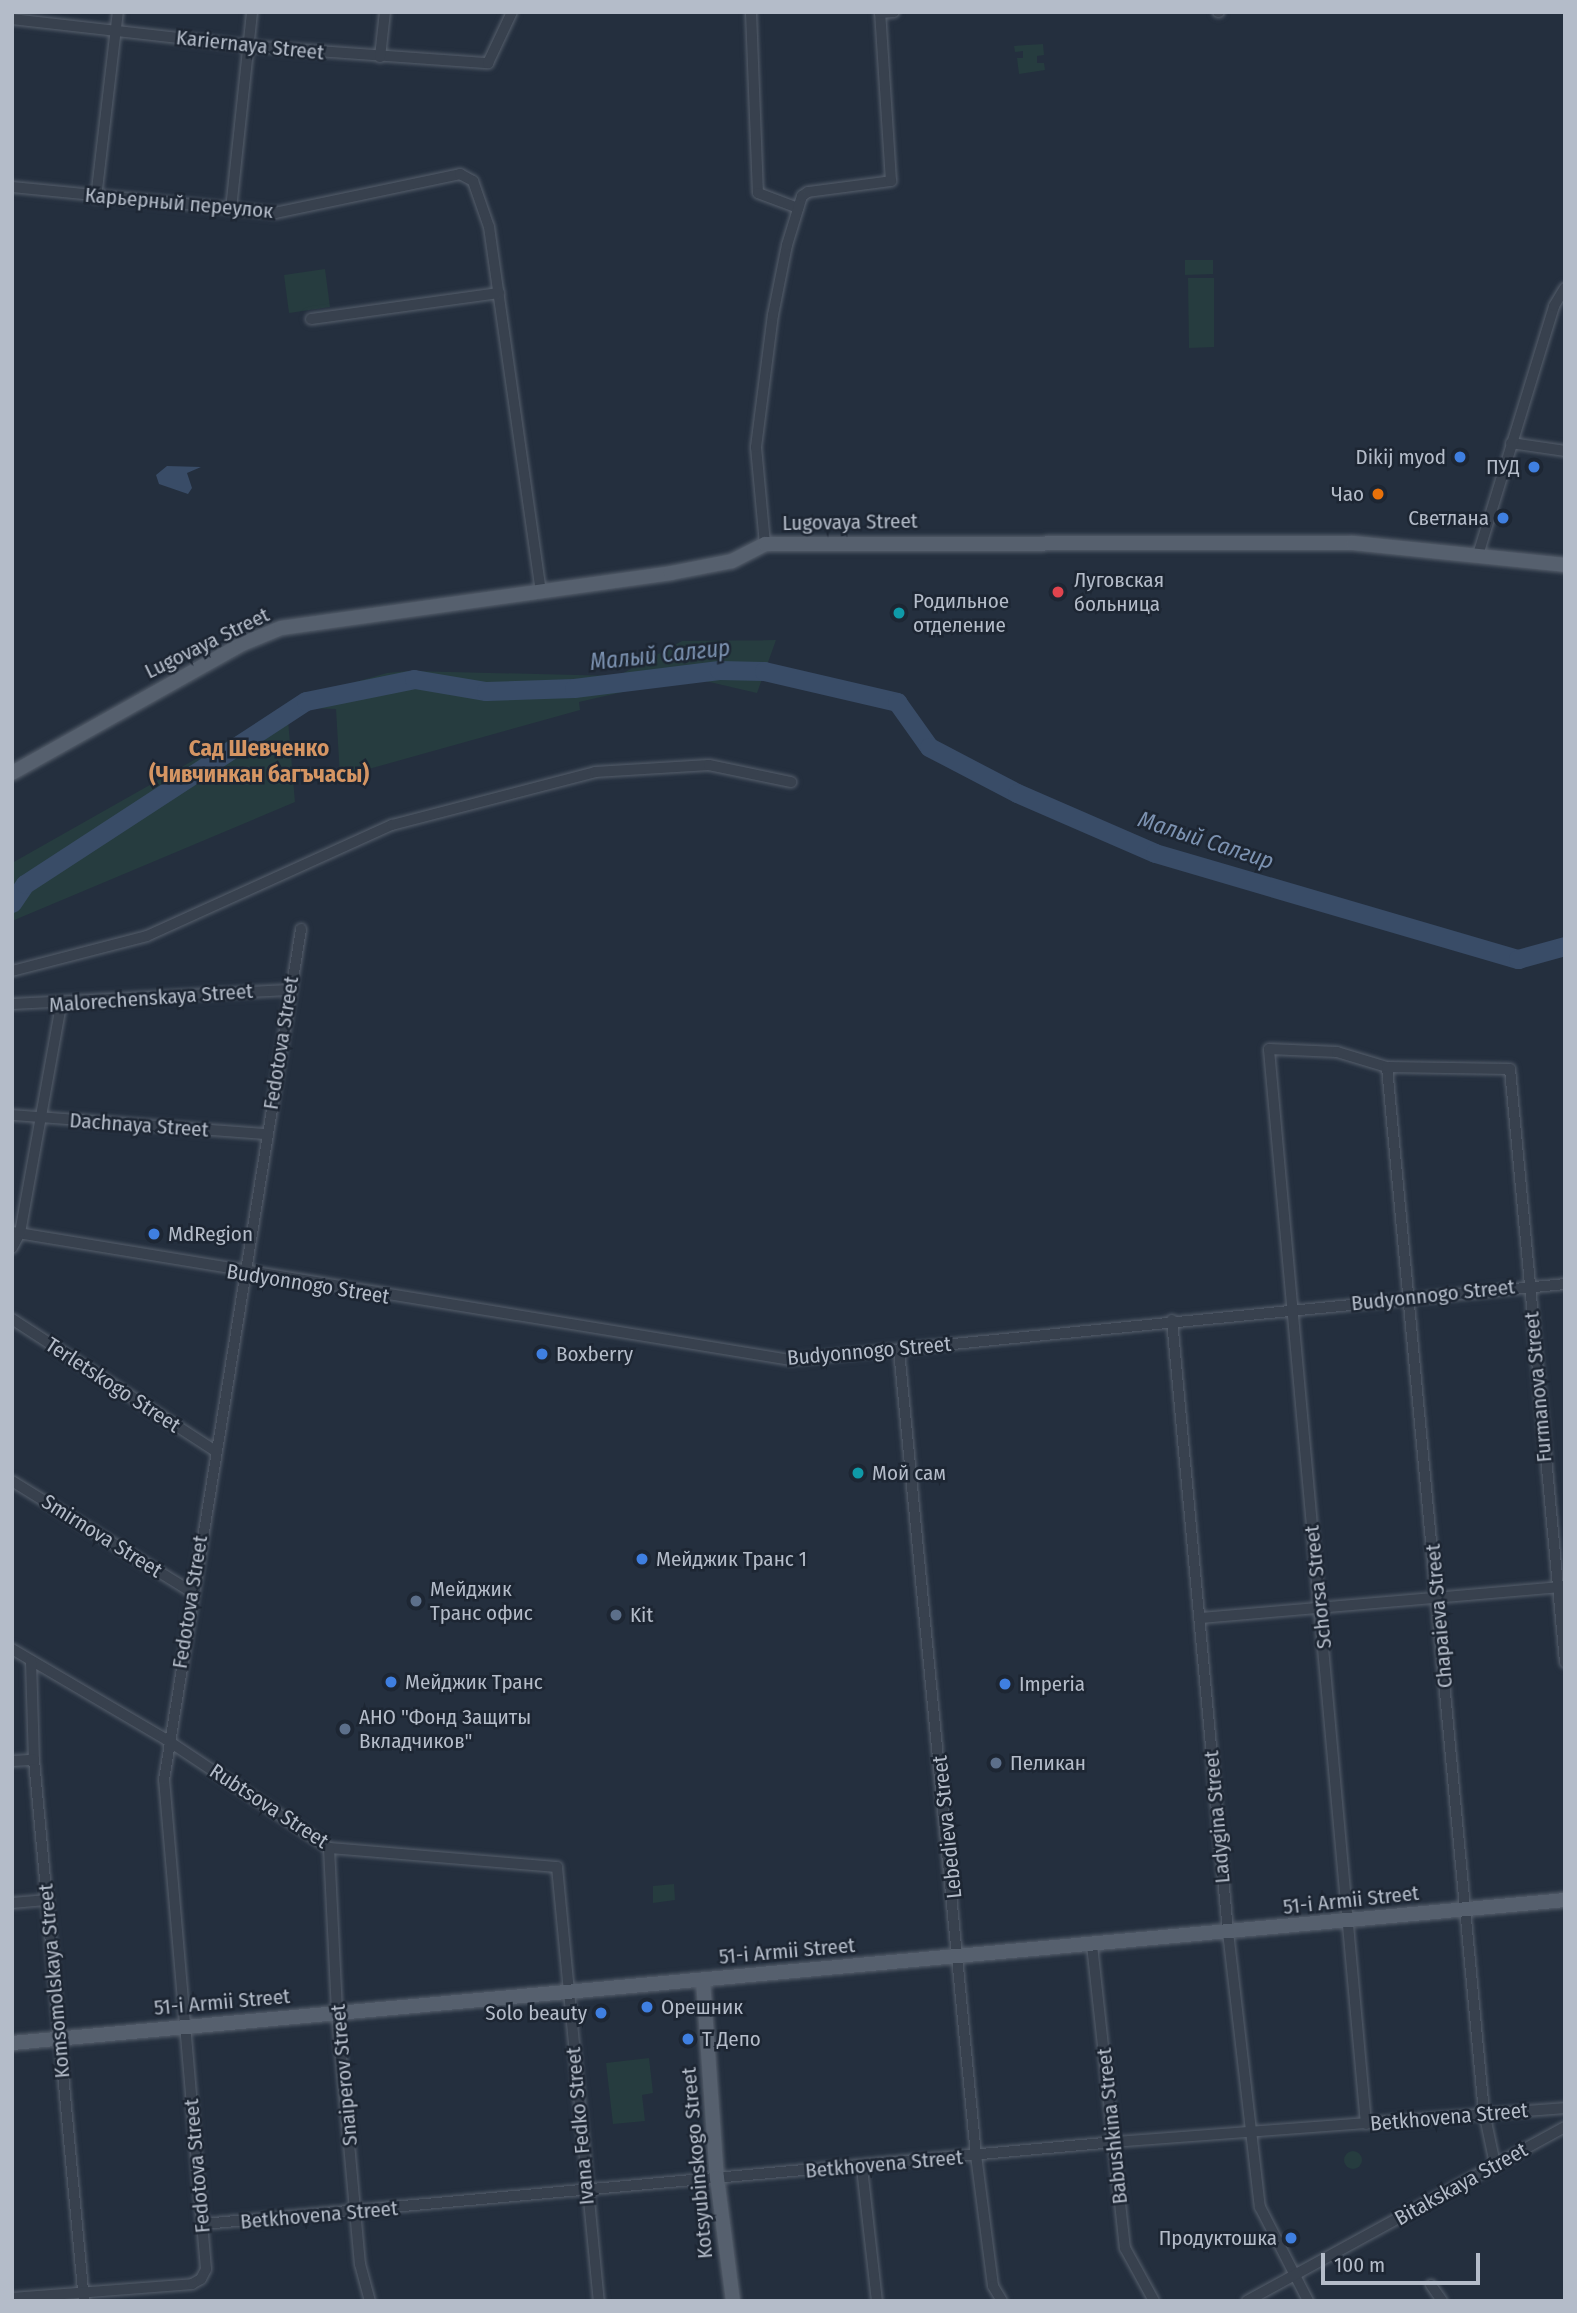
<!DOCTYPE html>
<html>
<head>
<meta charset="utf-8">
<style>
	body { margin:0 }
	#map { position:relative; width:1577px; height:2313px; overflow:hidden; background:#242f3e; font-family:"Fira Sans Condensed",sans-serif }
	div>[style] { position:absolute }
	.green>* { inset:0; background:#263c3f }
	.round { border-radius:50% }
	.water>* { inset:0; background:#394c67 }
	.river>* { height:19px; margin:-9.5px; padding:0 9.5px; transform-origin:9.5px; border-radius:9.5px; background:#394c67 }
	.roads { filter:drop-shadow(0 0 2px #565f6c) drop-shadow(0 0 2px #565f6c) }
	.minor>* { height:10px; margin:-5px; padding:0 5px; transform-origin:5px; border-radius:5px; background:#38414e }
	.major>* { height:14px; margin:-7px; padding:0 7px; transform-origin:7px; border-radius:7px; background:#56606e }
	.dots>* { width:19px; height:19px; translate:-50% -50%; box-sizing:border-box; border:4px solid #1d2633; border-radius:50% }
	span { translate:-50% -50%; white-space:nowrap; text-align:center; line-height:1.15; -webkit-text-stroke:5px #1d2633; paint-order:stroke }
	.street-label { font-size:21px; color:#b4bcc9 }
	.poi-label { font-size:21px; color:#b4bcc9 }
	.right { translate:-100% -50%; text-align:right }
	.left { translate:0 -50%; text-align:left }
	.water-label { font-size:23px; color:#7c92b1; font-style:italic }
	.neighbourhood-label { font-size:23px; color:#d59563; font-weight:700 }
	.frame { position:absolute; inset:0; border:14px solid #b4bcc9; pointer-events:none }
	.scale { position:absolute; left:1321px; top:2253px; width:159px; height:32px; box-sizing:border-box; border:4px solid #b4bcc9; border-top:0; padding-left:9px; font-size:21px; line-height:24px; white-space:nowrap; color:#b4bcc9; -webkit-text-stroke:5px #1d2633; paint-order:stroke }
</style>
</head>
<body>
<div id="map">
	<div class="green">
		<div style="clip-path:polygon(1043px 44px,1044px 55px,1037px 56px,1037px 63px,1044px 63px,1045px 70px,1019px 74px,1017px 58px,1023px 58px,1023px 51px,1015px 52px,1014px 46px)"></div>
		<div style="clip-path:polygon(1185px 260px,1213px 260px,1213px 274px,1185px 275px)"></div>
		<div style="clip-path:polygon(325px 269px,330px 307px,289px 313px,284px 275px)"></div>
		<div style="clip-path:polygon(1188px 278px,1214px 278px,1214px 347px,1189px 348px)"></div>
		<div style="clip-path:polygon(776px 640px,757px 693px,688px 677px,579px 702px,580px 710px,340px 777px,336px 709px,309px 708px,288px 720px,295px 802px,12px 921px,12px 863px,307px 696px,387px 673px,409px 671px,618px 676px,682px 641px)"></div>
		<div style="clip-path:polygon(674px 1884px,675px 1900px,653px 1903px,653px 1886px)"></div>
		<div style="clip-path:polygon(649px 2058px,653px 2093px,642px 2095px,645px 2121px,613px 2124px,606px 2063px)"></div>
		<div class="round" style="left:1344px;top:2151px;width:18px;height:18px"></div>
	</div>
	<div class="water">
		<div style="clip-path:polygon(167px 466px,201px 467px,187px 473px,192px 488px,188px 494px,159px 484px,156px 475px)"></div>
	</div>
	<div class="river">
		<div style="left:12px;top:903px;width:23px;rotate:-56deg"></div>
		<div style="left:25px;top:884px;width:335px;rotate:-33.1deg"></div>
		<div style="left:306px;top:701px;width:110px;rotate:-11.5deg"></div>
		<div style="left:414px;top:679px;width:73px;rotate:9.5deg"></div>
		<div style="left:486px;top:691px;width:88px;rotate:-2deg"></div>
		<div style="left:574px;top:688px;width:146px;rotate:-7.1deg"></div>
		<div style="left:719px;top:670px;width:45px;rotate:1.3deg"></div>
		<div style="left:764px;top:671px;width:137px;rotate:13.1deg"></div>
		<div style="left:897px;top:702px;width:55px;rotate:54.6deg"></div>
		<div style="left:929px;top:747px;width:99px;rotate:27.6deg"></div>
		<div style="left:1017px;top:793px;width:150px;rotate:23.5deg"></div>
		<div style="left:1155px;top:853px;width:378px;rotate:16.3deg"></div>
		<div style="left:1518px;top:959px;width:49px;rotate:-15.5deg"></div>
	</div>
	<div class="roads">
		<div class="minor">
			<div style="left:751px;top:12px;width:181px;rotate:87.8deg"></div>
			<div style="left:758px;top:193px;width:43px;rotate:20.6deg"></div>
			<div style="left:1218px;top:12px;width:1px"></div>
			<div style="left:12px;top:19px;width:238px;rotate:6.5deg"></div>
			<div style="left:248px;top:46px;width:241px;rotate:4.1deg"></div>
			<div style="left:488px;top:63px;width:56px;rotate:-64.8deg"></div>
			<div style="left:380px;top:57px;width:45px;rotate:-83.7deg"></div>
			<div style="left:12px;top:187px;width:264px;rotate:5.6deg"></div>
			<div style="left:275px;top:213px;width:189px;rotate:-11.9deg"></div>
			<div style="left:460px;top:174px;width:15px;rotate:28deg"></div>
			<div style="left:473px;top:181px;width:49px;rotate:70.8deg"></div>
			<div style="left:489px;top:227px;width:368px;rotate:81.9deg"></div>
			<div style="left:96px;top:198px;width:187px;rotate:-83.3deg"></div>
			<div style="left:231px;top:209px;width:198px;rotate:-83.9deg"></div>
			<div style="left:311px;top:319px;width:190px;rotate:-7.9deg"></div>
			<div style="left:1511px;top:443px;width:55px;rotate:8.4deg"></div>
			<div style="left:765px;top:544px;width:97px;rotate:-95.3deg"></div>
			<div style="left:756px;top:447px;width:133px;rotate:-82.7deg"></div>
			<div style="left:773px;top:315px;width:71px;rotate:-78.7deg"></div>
			<div style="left:787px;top:245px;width:51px;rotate:-73deg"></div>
			<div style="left:802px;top:196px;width:7px;rotate:-34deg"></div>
			<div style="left:808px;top:192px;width:84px;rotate:-7.5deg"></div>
			<div style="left:891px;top:181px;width:168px;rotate:-93.7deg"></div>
			<div style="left:880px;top:13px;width:14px;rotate:-4deg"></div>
			<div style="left:1478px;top:555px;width:260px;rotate:-73deg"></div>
			<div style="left:1554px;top:306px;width:21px;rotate:-59deg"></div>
			<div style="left:12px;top:971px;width:139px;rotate:-14.5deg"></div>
			<div style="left:147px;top:936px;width:269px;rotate:-24.4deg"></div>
			<div style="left:392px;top:825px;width:210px;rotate:-14.6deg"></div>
			<div style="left:595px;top:772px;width:114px;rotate:-3.5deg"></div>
			<div style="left:709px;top:765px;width:84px;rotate:11.7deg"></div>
			<div style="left:12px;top:1004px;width:277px;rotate:-2.9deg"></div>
			<div style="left:1387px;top:1067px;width:1049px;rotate:84.7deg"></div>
			<div style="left:1484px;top:2112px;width:53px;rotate:78.1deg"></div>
			<div style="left:12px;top:1115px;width:255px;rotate:4.3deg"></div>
			<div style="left:12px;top:1232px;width:788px;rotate:9.34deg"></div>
			<div style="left:790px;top:1360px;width:779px;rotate:-5.6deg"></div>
			<div style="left:12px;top:1248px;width:17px;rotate:-62deg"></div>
			<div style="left:20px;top:1233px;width:232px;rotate:-79.8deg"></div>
			<div style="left:12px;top:1319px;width:242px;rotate:33deg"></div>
			<div style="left:1172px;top:1320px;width:615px;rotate:84.77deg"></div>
			<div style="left:1228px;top:1932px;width:277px;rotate:83.4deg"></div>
			<div style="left:1260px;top:2207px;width:106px;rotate:62.9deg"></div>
			<div style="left:899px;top:1350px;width:809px;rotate:84.54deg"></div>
			<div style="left:976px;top:2155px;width:132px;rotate:82.6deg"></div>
			<div style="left:993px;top:2286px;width:17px;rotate:59deg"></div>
			<div style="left:12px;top:1481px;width:211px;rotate:31.7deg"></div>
			<div style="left:1200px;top:1618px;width:366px;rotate:-4.9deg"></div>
			<div style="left:12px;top:1649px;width:180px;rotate:30.4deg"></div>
			<div style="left:167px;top:1740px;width:195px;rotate:33.7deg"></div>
			<div style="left:329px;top:1848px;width:229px;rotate:4.8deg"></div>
			<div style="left:557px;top:1867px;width:436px;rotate:84.5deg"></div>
			<div style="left:31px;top:1661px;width:99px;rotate:88.3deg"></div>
			<div style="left:34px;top:1760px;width:543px;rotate:84.72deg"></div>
			<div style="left:12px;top:1761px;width:22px;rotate:-3deg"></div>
			<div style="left:329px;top:1848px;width:164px;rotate:87.2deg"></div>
			<div style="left:337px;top:2012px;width:253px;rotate:84.8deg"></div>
			<div style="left:360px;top:2264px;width:38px;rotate:75deg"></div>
			<div style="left:12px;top:1903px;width:36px;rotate:-5deg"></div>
			<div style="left:1092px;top:1945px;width:305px;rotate:83.8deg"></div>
			<div style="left:1125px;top:2248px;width:60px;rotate:61.3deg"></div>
			<div style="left:1366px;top:2124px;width:1079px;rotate:-95.16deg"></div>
			<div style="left:1269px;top:1049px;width:68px;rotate:2.5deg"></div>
			<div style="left:1337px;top:1052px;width:52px;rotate:16.7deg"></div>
			<div style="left:1387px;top:1067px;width:123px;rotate:0.9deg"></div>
			<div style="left:1510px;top:1069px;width:596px;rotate:84.7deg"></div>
			<div style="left:862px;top:2168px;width:134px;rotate:83.6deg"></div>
			<div style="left:203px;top:2224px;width:915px;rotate:-5.14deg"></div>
			<div style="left:1114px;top:2142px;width:452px;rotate:-4.3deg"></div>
			<div style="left:1431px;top:2285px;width:19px;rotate:55deg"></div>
			<div style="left:12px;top:2298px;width:181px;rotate:-4.4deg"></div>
			<div style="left:192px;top:2284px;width:10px;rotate:-29deg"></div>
			<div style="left:201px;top:2279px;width:11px;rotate:-63deg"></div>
			<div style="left:206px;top:2269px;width:491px;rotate:-94.9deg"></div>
			<div style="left:164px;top:1780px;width:862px;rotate:-80.85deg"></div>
			<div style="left:1247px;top:2301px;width:362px;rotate:-28.7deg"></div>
		</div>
		<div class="major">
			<div style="left:12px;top:773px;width:264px;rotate:-29.3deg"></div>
			<div style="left:242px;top:644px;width:42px;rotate:-22.3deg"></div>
			<div style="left:281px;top:628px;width:394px;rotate:-8deg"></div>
			<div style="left:671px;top:573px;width:62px;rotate:-11.1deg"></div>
			<div style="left:732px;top:561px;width:37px;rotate:-27deg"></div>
			<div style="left:765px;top:544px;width:588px;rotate:-0.1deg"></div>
			<div style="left:1353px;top:543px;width:213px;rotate:5.9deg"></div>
			<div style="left:703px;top:1980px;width:198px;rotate:86deg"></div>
			<div style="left:717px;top:2178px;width:124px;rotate:82.6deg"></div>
			<div style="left:12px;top:2043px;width:1560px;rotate:-5.26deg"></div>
		</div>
	</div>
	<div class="dots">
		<div style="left:1460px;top:457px;background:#3f7fe0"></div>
		<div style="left:1534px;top:467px;background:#3f7fe0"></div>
		<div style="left:1378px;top:494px;background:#e8710a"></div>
		<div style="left:1503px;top:518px;background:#3f7fe0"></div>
		<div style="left:1058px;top:592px;background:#e0444e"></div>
		<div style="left:899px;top:613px;background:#0f9aa8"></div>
		<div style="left:154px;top:1234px;background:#3f7fe0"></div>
		<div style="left:542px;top:1354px;background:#3f7fe0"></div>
		<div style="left:858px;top:1473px;background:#0f9aa8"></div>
		<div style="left:642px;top:1559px;background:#3f7fe0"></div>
		<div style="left:416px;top:1601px;background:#5c6f8a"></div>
		<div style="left:616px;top:1615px;background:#5c6f8a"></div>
		<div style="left:391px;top:1682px;background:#3f7fe0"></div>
		<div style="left:1005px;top:1684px;background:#3f7fe0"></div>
		<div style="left:345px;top:1729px;background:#5c6f8a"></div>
		<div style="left:996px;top:1763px;background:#5c6f8a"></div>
		<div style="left:647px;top:2007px;background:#3f7fe0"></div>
		<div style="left:601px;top:2013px;background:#3f7fe0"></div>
		<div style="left:688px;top:2039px;background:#3f7fe0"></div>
		<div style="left:1291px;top:2238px;background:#3f7fe0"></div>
	</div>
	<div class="street-label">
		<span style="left:250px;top:45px;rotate:6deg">Kariernaya Street</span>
		<span style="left:179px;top:203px;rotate:5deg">Карьерный переулок</span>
		<span style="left:850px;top:522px;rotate:-1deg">Lugovaya Street</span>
		<span style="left:207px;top:643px;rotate:-26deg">Lugovaya Street</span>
		<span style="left:151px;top:998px;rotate:-4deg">Malorechenskaya Street</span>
		<span style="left:281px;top:1043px;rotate:-81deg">Fedotova Street</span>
		<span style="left:139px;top:1125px;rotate:4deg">Dachnaya Street</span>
		<span style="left:308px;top:1284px;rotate:9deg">Budyonnogo Street</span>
		<span style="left:1433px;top:1295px;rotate:-6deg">Budyonnogo Street</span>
		<span style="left:869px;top:1351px;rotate:-5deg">Budyonnogo Street</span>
		<span style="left:113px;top:1385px;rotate:33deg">Terletskogo Street</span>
		<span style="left:1538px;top:1387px;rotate:-95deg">Furmanova Street</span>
		<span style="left:102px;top:1536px;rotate:32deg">Smirnova Street</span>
		<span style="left:1318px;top:1587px;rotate:-96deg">Schorsa Street</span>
		<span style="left:190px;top:1602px;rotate:-81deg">Fedotova Street</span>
		<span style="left:1439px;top:1616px;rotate:-95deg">Chapaieva Street</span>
		<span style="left:269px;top:1806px;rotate:33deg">Rubtsova Street</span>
		<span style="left:1217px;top:1817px;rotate:-95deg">Ladygina Street</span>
		<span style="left:947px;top:1827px;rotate:-96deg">Lebedieva Street</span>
		<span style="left:1351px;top:1900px;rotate:-6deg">51-i Armii Street</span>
		<span style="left:787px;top:1951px;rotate:-5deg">51-i Armii Street</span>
		<span style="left:54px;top:1981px;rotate:-95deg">Komsomolskaya Street</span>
		<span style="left:222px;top:2002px;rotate:-5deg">51-i Armii Street</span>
		<span style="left:344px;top:2075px;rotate:-95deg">Snaiperov Street</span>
		<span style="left:1449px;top:2117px;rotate:-5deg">Betkhovena Street</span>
		<span style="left:580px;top:2126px;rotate:-95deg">Ivana Fedko Street</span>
		<span style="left:1112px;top:2126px;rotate:-96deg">Babushkina Street</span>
		<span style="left:697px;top:2163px;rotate:-95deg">Kotsyubinskogo Street</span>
		<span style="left:884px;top:2164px;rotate:-5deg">Betkhovena Street</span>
		<span style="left:197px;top:2166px;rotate:-95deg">Fedotova Street</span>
		<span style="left:1461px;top:2184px;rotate:-29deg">Bitakskaya Street</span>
		<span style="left:319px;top:2215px;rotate:-5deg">Betkhovena Street</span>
	</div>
	<div class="poi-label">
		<span class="right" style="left:1446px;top:457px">Dikij myod</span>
		<span class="right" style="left:1520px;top:467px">ПУД</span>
		<span class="right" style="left:1364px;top:494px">Чао</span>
		<span class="right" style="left:1489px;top:518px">Светлана</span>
		<span class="left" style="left:1074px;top:592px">Луговская<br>больница</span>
		<span class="left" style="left:913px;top:613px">Родильное<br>отделение</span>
		<span class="left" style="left:168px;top:1234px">MdRegion</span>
		<span class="left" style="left:556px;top:1354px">Boxberry</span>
		<span class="left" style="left:872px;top:1473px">Мой сам</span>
		<span class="left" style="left:656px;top:1559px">Мейджик Транс 1</span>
		<span class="left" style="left:430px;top:1601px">Мейджик<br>Транс офис</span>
		<span class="left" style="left:630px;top:1615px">Kit</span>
		<span class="left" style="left:405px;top:1682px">Мейджик Транс</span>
		<span class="left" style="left:1019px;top:1684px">Imperia</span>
		<span class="left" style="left:359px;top:1729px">АНО "Фонд Защиты<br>Вкладчиков"</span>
		<span class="left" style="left:1010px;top:1763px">Пеликан</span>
		<span class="left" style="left:661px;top:2007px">Орешник</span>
		<span class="right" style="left:587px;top:2013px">Solo beauty</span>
		<span class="left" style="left:702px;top:2039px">Т Депо</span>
		<span class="right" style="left:1277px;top:2238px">Продуктошка</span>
	</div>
	<div class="water-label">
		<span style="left:660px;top:655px;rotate:-6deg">Малый Салгир</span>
		<span style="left:1206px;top:840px;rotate:18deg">Малый Салгир</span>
	</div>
	<div class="neighbourhood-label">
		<span style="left:259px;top:761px">Сад Шевченко<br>(Чивчинкан багъчасы)</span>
	</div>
	<div class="frame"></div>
	<div class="scale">100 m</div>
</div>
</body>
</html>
